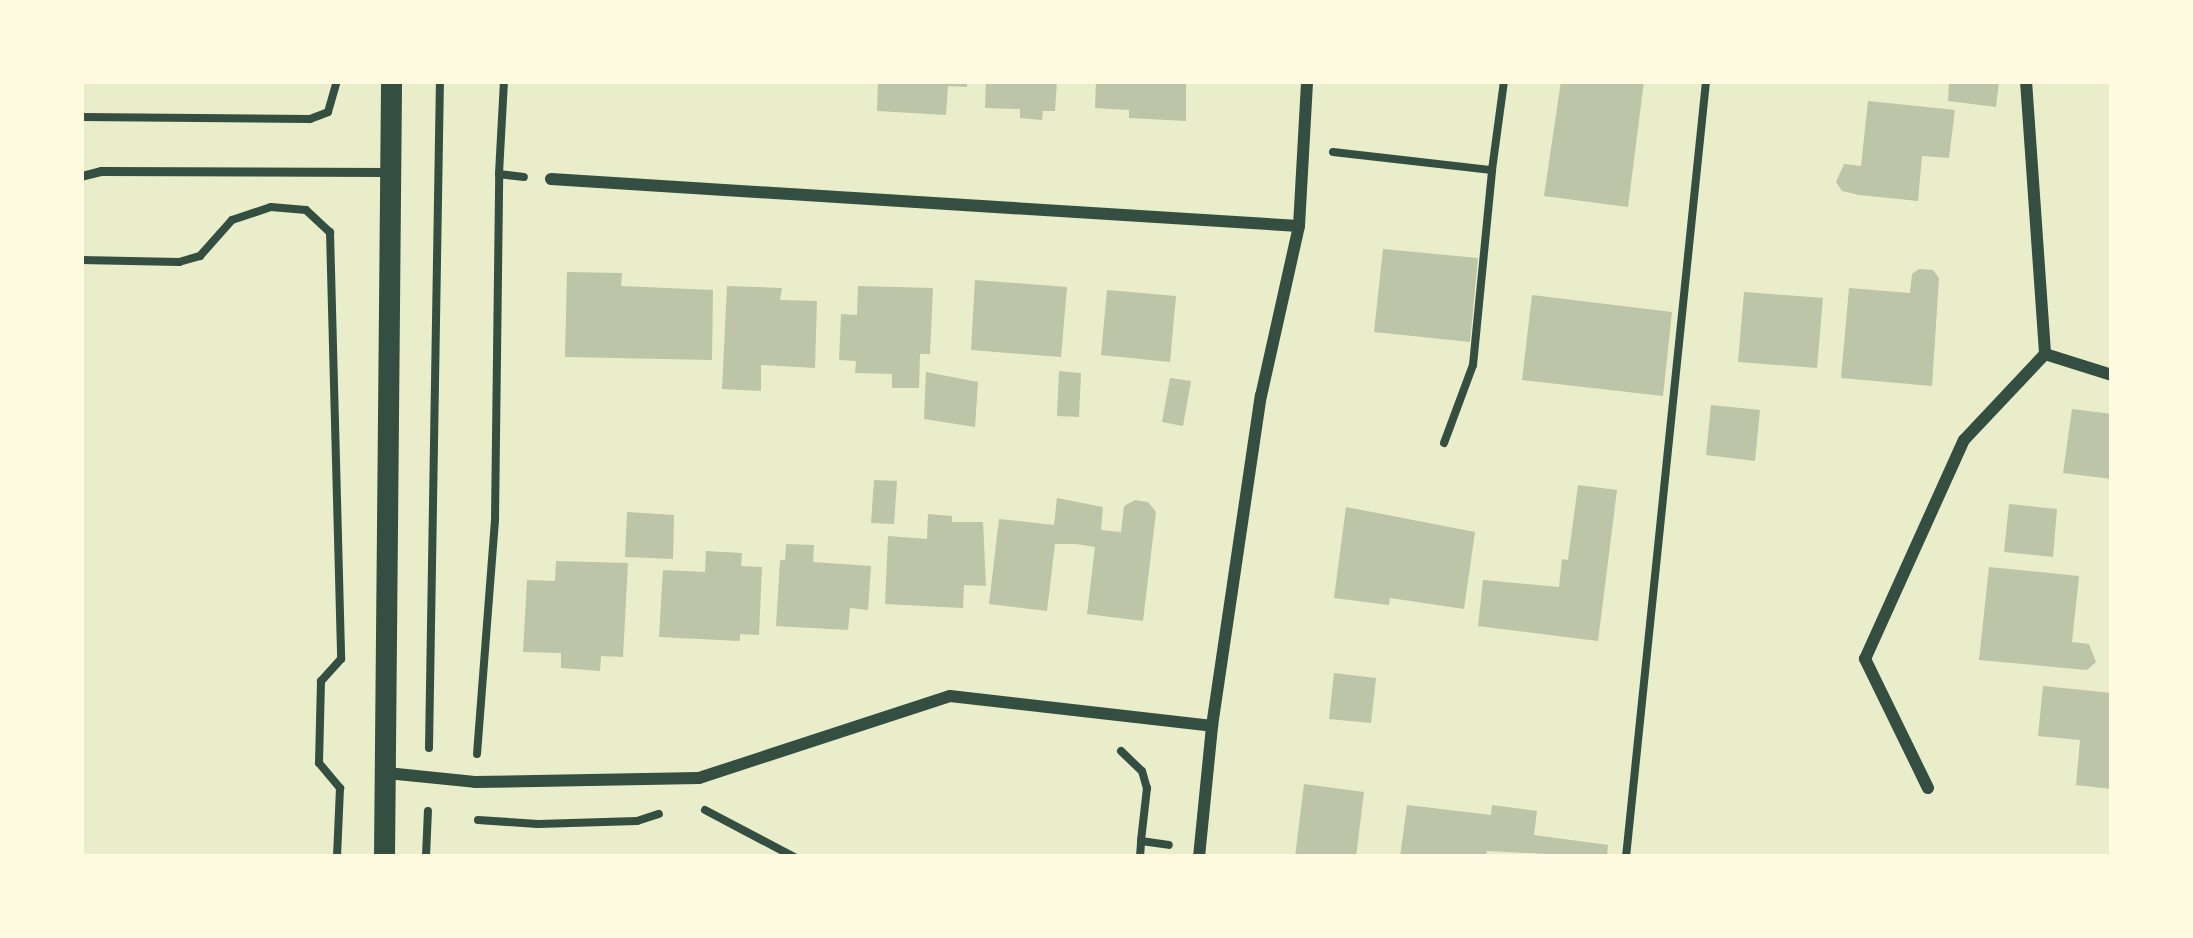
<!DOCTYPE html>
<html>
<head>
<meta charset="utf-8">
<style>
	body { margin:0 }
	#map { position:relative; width:2193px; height:938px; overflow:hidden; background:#e9edc9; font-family:Karla,sans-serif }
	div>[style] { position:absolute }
	.building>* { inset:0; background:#bcc5a7 }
	.path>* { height:8px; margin:-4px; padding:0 4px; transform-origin:4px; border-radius:4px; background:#344e41 }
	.service>* { height:9px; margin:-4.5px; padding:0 4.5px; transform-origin:4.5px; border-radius:4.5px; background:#344e41 }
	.minor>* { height:12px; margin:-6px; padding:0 6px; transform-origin:6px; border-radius:6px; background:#344e41 }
	.tertiary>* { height:21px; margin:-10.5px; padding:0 10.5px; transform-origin:10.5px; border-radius:10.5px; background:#344e41 }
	span { translate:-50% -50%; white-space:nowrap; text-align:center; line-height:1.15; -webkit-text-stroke:12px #fefae0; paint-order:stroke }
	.frame { position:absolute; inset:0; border:84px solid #fefae0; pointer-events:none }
</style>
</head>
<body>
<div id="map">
	<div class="building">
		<div style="clip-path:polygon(878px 81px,967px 81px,967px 87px,948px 86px,946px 115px,877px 111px)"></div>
		<div style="clip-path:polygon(986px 81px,1057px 81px,1055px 111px,1043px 111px,1042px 120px,1020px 118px,1020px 109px,985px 108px)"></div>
		<div style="clip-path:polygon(1096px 81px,1186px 81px,1186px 121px,1129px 118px,1129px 110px,1095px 108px)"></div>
		<div style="clip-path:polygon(1561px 81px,1644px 81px,1628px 207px,1544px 196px)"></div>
		<div style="clip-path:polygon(1949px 81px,1999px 81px,1996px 107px,1948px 101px)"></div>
		<div style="clip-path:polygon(1868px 101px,1955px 110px,1949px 158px,1922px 156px,1918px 201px,1859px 195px,1842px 191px,1836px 182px,1844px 164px,1861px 166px)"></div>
		<div style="clip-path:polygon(1383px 249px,1478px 258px,1470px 342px,1374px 332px)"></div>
		<div style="clip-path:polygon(1919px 269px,1933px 270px,1939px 278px,1932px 386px,1841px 378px,1849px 288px,1910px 293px,1912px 274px)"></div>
		<div style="clip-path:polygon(567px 272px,622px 273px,621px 286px,713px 290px,712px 360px,565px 357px)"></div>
		<div style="clip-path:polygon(975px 280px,1067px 287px,1061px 357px,971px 350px)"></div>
		<div style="clip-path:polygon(727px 286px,782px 288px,780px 300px,817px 301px,815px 368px,761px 365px,761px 391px,722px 389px)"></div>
		<div style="clip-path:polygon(858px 286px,933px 288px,930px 354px,920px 354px,919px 388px,892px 388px,892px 374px,855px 373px,856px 361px,839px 360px,841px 314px,857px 315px)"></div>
		<div style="clip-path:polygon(1107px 290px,1176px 296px,1170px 362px,1101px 355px)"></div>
		<div style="clip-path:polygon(1744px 292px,1823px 298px,1817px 368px,1738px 362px)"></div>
		<div style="clip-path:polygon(1532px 295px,1672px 312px,1663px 396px,1522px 380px)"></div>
		<div style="clip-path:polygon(1059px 371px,1081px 373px,1079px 417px,1057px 416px)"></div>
		<div style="clip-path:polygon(926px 372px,978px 382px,975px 427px,924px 419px)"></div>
		<div style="clip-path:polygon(1170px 378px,1191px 381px,1183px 426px,1162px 422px)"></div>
		<div style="clip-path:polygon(1711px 405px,1760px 410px,1755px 461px,1706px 455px)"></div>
		<div style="clip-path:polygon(2072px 409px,2112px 414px,2112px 479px,2063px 473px)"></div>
		<div style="clip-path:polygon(874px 480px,897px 481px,894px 524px,871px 523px)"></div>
		<div style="clip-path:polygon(1578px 485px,1617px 490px,1598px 641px,1478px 626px,1483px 580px,1559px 587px,1562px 559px,1568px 560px)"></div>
		<div style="clip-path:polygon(1057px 498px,1103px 507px,1101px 530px,1121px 532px,1124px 506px,1135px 500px,1148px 502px,1156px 512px,1143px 621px,1087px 614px,1095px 547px,1076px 544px,1055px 544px,1047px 611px,989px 604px,999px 519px,1054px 525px)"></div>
		<div style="clip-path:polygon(2009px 504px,2057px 509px,2053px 557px,2004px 552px)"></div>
		<div style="clip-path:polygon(1346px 507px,1475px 532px,1464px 609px,1390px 598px,1389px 605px,1334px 598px)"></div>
		<div style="clip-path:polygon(627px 512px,674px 515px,673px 559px,625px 557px)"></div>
		<div style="clip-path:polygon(928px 514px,952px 516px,952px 522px,983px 522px,986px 586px,964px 585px,963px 608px,885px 604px,888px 536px,927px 539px)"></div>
		<div style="clip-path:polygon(786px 544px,814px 545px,813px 562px,871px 566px,868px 610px,850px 608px,848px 630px,776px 626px,780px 560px,785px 560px)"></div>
		<div style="clip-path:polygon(706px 551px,742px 553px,741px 566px,762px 567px,759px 635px,740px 634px,740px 641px,659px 637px,663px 570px,705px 572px)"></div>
		<div style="clip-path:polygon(556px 561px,628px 563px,623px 657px,601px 656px,600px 671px,561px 668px,561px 653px,523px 652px,527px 580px,555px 581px)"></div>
		<div style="clip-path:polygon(1989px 567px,2079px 576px,2072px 642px,2089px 644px,2096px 662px,2087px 670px,1979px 660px)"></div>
		<div style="clip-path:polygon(1334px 673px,1376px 678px,1371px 723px,1329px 719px)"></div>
		<div style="clip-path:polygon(2043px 686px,2112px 693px,2112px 789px,2076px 785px,2080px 740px,2038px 736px)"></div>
		<div style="clip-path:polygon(1304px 784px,1364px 792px,1356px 857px,1295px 857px)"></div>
		<div style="clip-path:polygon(1407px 805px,1491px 815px,1492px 805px,1537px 811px,1534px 835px,1608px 845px,1607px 857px,1487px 851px,1486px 857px,1400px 857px)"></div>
	</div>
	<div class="path">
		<div style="left:504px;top:81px;width:93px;rotate:93.1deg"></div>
		<div style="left:499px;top:174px;width:25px;rotate:7deg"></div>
		<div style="left:81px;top:117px;width:229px;rotate:0.5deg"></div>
		<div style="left:310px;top:119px;width:19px;rotate:-21deg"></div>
		<div style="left:328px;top:112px;width:32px;rotate:-74deg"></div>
		<div style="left:1333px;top:152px;width:160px;rotate:6.5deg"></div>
		<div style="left:1492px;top:170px;width:90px;rotate:-82.3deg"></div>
		<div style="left:81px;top:260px;width:98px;rotate:1.2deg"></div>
		<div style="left:179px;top:262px;width:22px;rotate:-16deg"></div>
		<div style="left:200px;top:256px;width:48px;rotate:-48.4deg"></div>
		<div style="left:232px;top:220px;width:41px;rotate:-18.4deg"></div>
		<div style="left:271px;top:207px;width:35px;rotate:5deg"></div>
		<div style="left:306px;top:210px;width:33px;rotate:43deg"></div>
		<div style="left:330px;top:232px;width:427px;rotate:88.5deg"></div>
		<div style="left:341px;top:659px;width:30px;rotate:132deg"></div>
		<div style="left:321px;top:681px;width:82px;rotate:91.4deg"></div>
		<div style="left:319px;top:763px;width:33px;rotate:50deg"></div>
		<div style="left:340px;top:788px;width:69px;rotate:92.5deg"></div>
		<div style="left:1444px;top:443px;width:83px;rotate:-69.6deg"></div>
		<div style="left:1473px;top:365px;width:196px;rotate:-84.4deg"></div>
		<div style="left:429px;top:748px;width:667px;rotate:-89.06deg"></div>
		<div style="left:1121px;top:751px;width:29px;rotate:44deg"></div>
		<div style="left:1142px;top:771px;width:18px;rotate:74deg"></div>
		<div style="left:1147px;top:788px;width:53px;rotate:96.5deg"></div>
		<div style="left:1141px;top:841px;width:28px;rotate:8deg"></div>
		<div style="left:477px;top:754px;width:235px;rotate:-85.6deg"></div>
		<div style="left:495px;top:520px;width:346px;rotate:-89.3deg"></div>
		<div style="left:705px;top:810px;width:101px;rotate:27.8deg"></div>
		<div style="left:478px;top:820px;width:60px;rotate:3.8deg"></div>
		<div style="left:538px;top:824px;width:99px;rotate:-1.7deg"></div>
		<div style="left:637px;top:821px;width:23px;rotate:-18deg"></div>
		<div style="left:426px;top:856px;width:45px;rotate:-87.5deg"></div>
		<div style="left:1140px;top:857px;width:16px;rotate:-86deg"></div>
		<div style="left:1626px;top:857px;width:780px;rotate:-84.11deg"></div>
	</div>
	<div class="service">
		<div style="left:81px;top:176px;width:21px;rotate:-14deg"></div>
		<div style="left:101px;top:171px;width:286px;rotate:0.2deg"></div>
	</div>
	<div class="minor">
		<div style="left:2026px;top:81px;width:274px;rotate:86deg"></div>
		<div style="left:2045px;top:354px;width:70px;rotate:17.4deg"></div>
		<div style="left:551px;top:179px;width:749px;rotate:3.6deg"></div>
		<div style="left:387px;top:773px;width:88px;rotate:5.8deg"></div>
		<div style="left:475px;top:782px;width:224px;rotate:-1deg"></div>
		<div style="left:699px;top:778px;width:264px;rotate:-18.1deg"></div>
		<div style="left:950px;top:696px;width:264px;rotate:6.5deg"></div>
		<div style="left:1928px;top:788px;width:144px;rotate:-116deg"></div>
		<div style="left:1865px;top:659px;width:240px;rotate:-65.7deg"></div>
		<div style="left:1964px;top:440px;width:118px;rotate:-46.7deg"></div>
		<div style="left:1199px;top:857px;width:132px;rotate:-84.3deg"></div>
		<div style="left:1212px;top:726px;width:334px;rotate:-81.6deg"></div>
		<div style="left:1261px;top:396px;width:174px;rotate:-77.4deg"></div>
		<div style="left:1299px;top:226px;width:145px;rotate:-86.8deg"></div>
	</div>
	<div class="tertiary">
		<div style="left:384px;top:857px;width:776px;rotate:-89.48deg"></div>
	</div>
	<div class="frame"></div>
</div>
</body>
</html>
